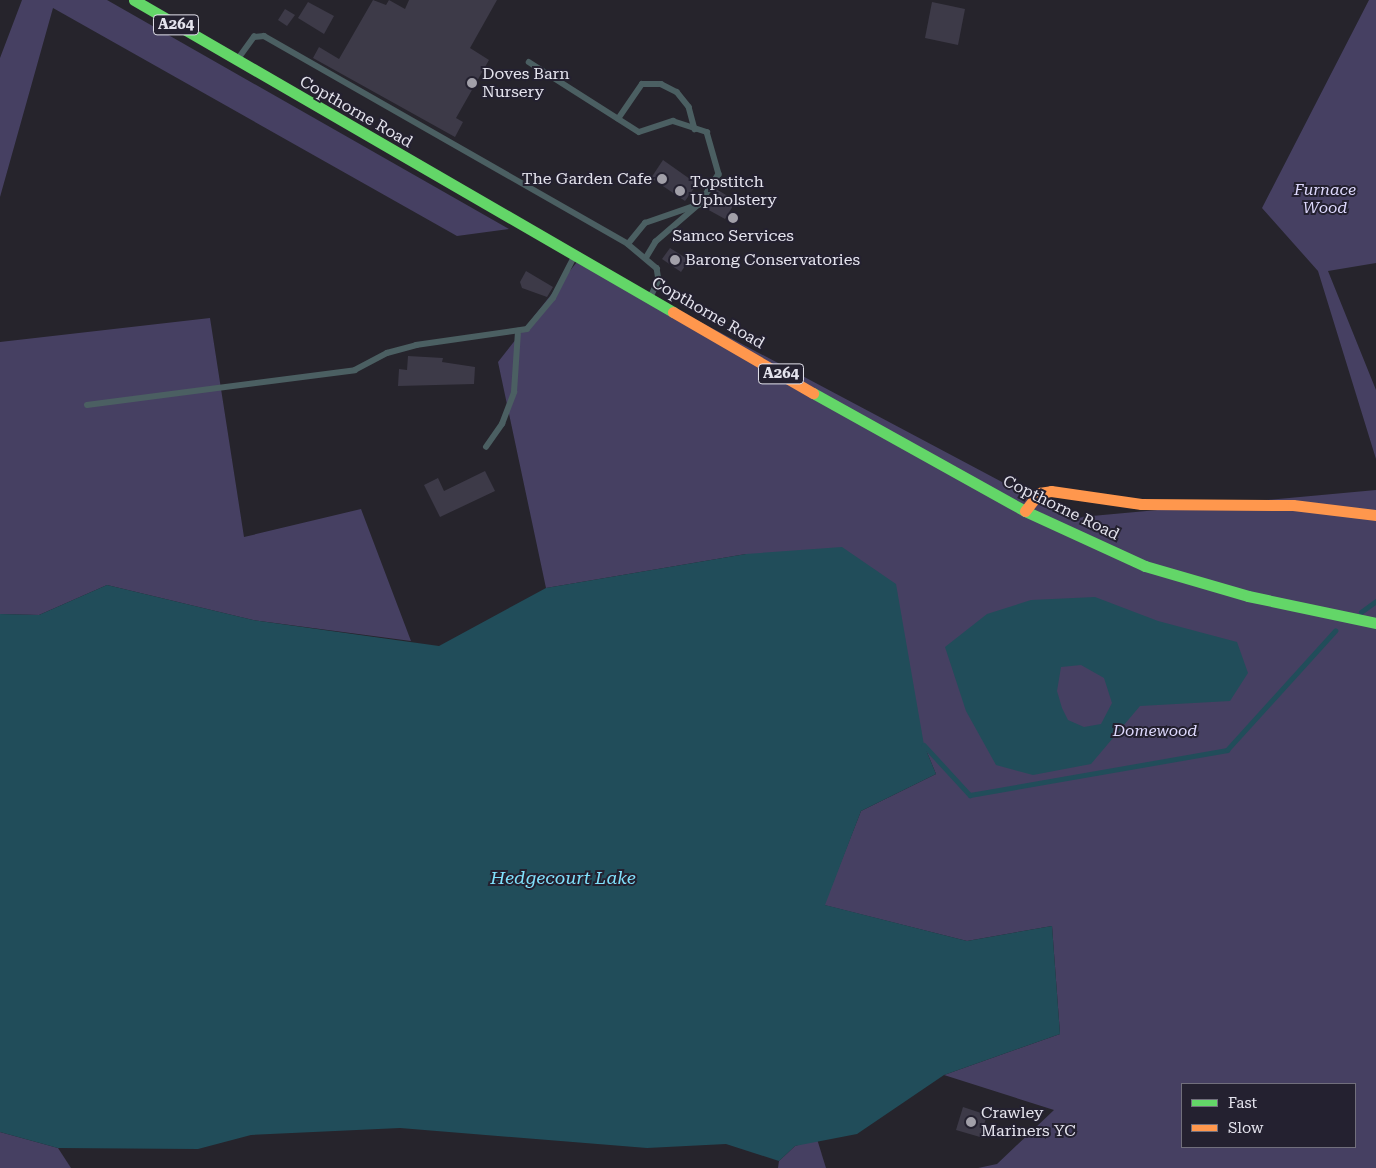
<!DOCTYPE html>
<html>
<head>
<meta charset="utf-8">
<style>
	body { margin:0 }
	#map { position:relative; width:1376px; height:1168px; overflow:hidden; background:#26242c; font-family:"Roboto Serif",serif }
	div>[style] { position:absolute }
	.green>* { inset:0; background:#464062 }
	.water>* { inset:0; background:#214d5a }
	.stream>* { height:4.5px; margin:-2.25px; padding:0 2.25px; transform-origin:2.25px; border-radius:2.25px; background:#214d5a }
	.building>* { inset:0; background:#3d3a48 }
	.lane>* { height:5.5px; margin:-2.75px; padding:0 2.75px; transform-origin:2.75px; border-radius:2.75px; background:#4b5f62 }
	.fast>* { height:11px; margin:-5.5px; padding:0 5.5px; transform-origin:5.5px; border-radius:5.5px; background:#63d668 }
	.slow>* { height:11px; margin:-5.5px; padding:0 5.5px; transform-origin:5.5px; border-radius:5.5px; background:#ff974d }
	.dots>* { width:14px; height:14px; translate:-50% -50%; box-sizing:border-box; border:2px solid #242130; border-radius:50% }
	span { translate:-50% -50%; white-space:nowrap; text-align:center; line-height:1.15; -webkit-text-stroke:4px #242130; paint-order:stroke }
	.shield-label span { padding:1px 4px; background:#242130; border:1px solid; border-radius:4px; -webkit-text-stroke-width:0 }
	.shield-label { font-size:15px; color:#e4e3ed; font-weight:700 }
	.poi-label { font-size:16px; color:#e4e3ed }
	.left { translate:0 -50%; text-align:left }
	.right { translate:-100% -50%; text-align:right }
	.street-label { font-size:16px; color:#e4e3ed }
	.park-label { font-size:16px; color:#ded9fd; font-style:italic }
	.water-label { font-size:18px; color:#80e1fc; font-style:italic }
	.legend { position:absolute; left:1181px; top:1083px; width:175px; height:65px; box-sizing:border-box; background:#242130; border:1px solid #716f7c; margin:0; padding:6px 9px; list-style:none; font-size:15px; color:#e4e3ed }
	.legend li { display:flex; align-items:center; gap:10px; height:25px }
	.legend b { width:25px; border:1px solid #716f7c }
</style>
</head>
<body>
<div id="map">
	<div class="green">
		<div style="clip-path:polygon(22px 0,107px 0,509px 229px,457px 236px,53px 8px,0 197px,0 58px)"></div>
		<div style="clip-path:polygon(1369px 0,1376px 0,1376px 263px,1328px 271px,1376px 390px,1376px 459px,1318px 271px,1262px 208px)"></div>
		<div style="clip-path:polygon(evenodd,580px 258px,1070px 518px,1376px 490px,1376px 1168px,978px 1168px,997px 1164px,1054px 1110px,944px 1075px,1060px 1034px,1052px 926px,967px 941px,824px 905px,861px 811px,936px 774px,924px 745px,746px 554px,546px 588px,498px 362px,580px 258px,1182px 1084px,1355px 1084px,1355px 1147px,1182px 1147px,1182px 1084px)"></div>
		<div style="clip-path:polygon(210px 318px,244px 537px,361px 509px,411px 641px,253px 620px,107px 585px,39px 615px,0 614px,0 342px)"></div>
		<div style="clip-path:polygon(0 1132px,58px 1148px,71px 1168px,0 1168px)"></div>
		<div style="clip-path:polygon(817px 1139px,826px 1168px,778px 1168px,779px 1161px,795px 1146px)"></div>
	</div>
	<div class="water">
		<div style="clip-path:polygon(842px 547px,896px 584px,924px 745px,936px 774px,861px 811px,825px 905px,967px 941px,1052px 926px,1060px 1034px,944px 1075px,857px 1134px,795px 1146px,779px 1161px,726px 1144px,647px 1148px,400px 1128px,251px 1135px,198px 1149px,58px 1148px,0 1132px,0 614px,39px 615px,107px 585px,253px 620px,439px 646px,546px 588px,746px 554px)"></div>
		<div style="clip-path:polygon(evenodd,1095px 597px,1158px 621px,1237px 642px,1248px 673px,1230px 701px,1140px 706px,1091px 764px,1033px 775px,996px 765px,966px 711px,945px 647px,987px 614px,1031px 600px,1095px 597px,1081px 665px,1104px 678px,1112px 703px,1101px 724px,1084px 727px,1068px 720px,1062px 708px,1057px 691px,1061px 667px,1081px 665px)"></div>
	</div>
	<div class="stream">
		<div style="left:1361px;top:612px;width:19px;rotate:-36deg"></div>
		<div style="left:924px;top:745px;width:68px;rotate:47.4deg"></div>
		<div style="left:970px;top:795px;width:261px;rotate:-9.9deg"></div>
		<div style="left:1227px;top:750px;width:161px;rotate:-47.8deg"></div>
	</div>
	<div class="building">
		<div style="clip-path:polygon(373px 0,386px 5px,389px 0,405px 9px,409px 0,497px 0,470px 48px,489px 60px,456px 118px,463px 122px,455px 137px,313px 58px,319px 47px,339px 59px)"></div>
		<div style="clip-path:polygon(308px 2px,334px 16px,324px 34px,298px 18px)"></div>
		<div style="clip-path:polygon(932px 2px,965px 9px,958px 45px,925px 38px)"></div>
		<div style="clip-path:polygon(285px 9px,295px 15px,287px 26px,278px 20px)"></div>
		<div style="clip-path:polygon(663px 160px,697px 184px,685px 201px,651px 178px)"></div>
		<div style="clip-path:polygon(716px 189px,736px 201px,725px 219px,705px 208px)"></div>
		<div style="clip-path:polygon(670px 248px,689px 260px,681px 272px,662px 259px)"></div>
		<div style="clip-path:polygon(526px 271px,553px 287px,547px 297px,522px 288px,520px 282px)"></div>
		<div style="clip-path:polygon(408px 356px,443px 358px,442px 362px,475px 367px,474px 384px,398px 386px,399px 369px,407px 370px)"></div>
		<div style="clip-path:polygon(485px 471px,495px 491px,440px 517px,424px 485px,438px 478px,444px 491px)"></div>
		<div style="clip-path:polygon(963px 1107px,987px 1115px,980px 1137px,956px 1130px)"></div>
	</div>
	<div class="lane">
		<div style="left:240px;top:56px;width:24px;rotate:-54deg"></div>
		<div style="left:254px;top:37px;width:10px;rotate:-6deg"></div>
		<div style="left:264px;top:36px;width:419px;rotate:29.7deg"></div>
		<div style="left:628px;top:244px;width:38px;rotate:40deg"></div>
		<div style="left:657px;top:268px;width:12px;rotate:81deg"></div>
		<div style="left:659px;top:280px;width:17px;rotate:115deg"></div>
		<div style="left:529px;top:62px;width:130px;rotate:32.5deg"></div>
		<div style="left:639px;top:132px;width:36px;rotate:-18deg"></div>
		<div style="left:673px;top:121px;width:36px;rotate:18deg"></div>
		<div style="left:707px;top:132px;width:44px;rotate:74.1deg"></div>
		<div style="left:719px;top:174px;width:36px;rotate:122deg"></div>
		<div style="left:618px;top:119px;width:42px;rotate:-55.6deg"></div>
		<div style="left:642px;top:84px;width:19px"></div>
		<div style="left:661px;top:84px;width:18px;rotate:27deg"></div>
		<div style="left:677px;top:92px;width:19px;rotate:51deg"></div>
		<div style="left:689px;top:107px;width:23px;rotate:75deg"></div>
		<div style="left:628px;top:244px;width:27px;rotate:-51deg"></div>
		<div style="left:645px;top:223px;width:58px;rotate:-19.1deg"></div>
		<div style="left:700px;top:204px;width:58px;rotate:139.2deg"></div>
		<div style="left:656px;top:242px;width:17px;rotate:121deg"></div>
		<div style="left:87px;top:405px;width:270px;rotate:-7.4deg"></div>
		<div style="left:355px;top:370px;width:36px;rotate:-28deg"></div>
		<div style="left:387px;top:353px;width:30px;rotate:-15deg"></div>
		<div style="left:416px;top:345px;width:112px;rotate:-8.2deg"></div>
		<div style="left:527px;top:329px;width:40px;rotate:-50deg"></div>
		<div style="left:553px;top:298px;width:44px;rotate:-62.9deg"></div>
		<div style="left:486px;top:447px;width:28px;rotate:-55deg"></div>
		<div style="left:502px;top:424px;width:34px;rotate:-69deg"></div>
		<div style="left:514px;top:392px;width:61px;rotate:-86.2deg"></div>
	</div>
	<div class="fast">
		<div style="left:134px;top:0;width:623px;rotate:30.06deg"></div>
		<div style="left:813px;top:393px;width:243px;rotate:29.1deg"></div>
		<div style="left:1025px;top:511px;width:132px;rotate:24.6deg"></div>
		<div style="left:1145px;top:566px;width:107px;rotate:16.2deg"></div>
		<div style="left:1248px;top:596px;width:131px;rotate:11.9deg"></div>
	</div>
	<div class="slow">
		<div style="left:673px;top:312px;width:162px;rotate:30.1deg"></div>
		<div style="left:1025px;top:511px;width:23px;rotate:-52deg"></div>
		<div style="left:1039px;top:493px;width:12px;rotate:-9deg"></div>
		<div style="left:1051px;top:491px;width:91px;rotate:8.2deg"></div>
		<div style="left:1141px;top:504px;width:152px;rotate:0.4deg"></div>
		<div style="left:1293px;top:505px;width:84px;rotate:6.9deg"></div>
	</div>
	<div class="dots">
		<div style="left:472px;top:83px;background:#a2a0a9"></div>
		<div style="left:662px;top:179px;background:#a2a0a9"></div>
		<div style="left:680px;top:191px;background:#a2a0a9"></div>
		<div style="left:733px;top:218px;background:#a2a0a9"></div>
		<div style="left:675px;top:260px;background:#a2a0a9"></div>
		<div style="left:971px;top:1122px;background:#a2a0a9"></div>
	</div>
	<div class="shield-label">
		<span style="left:176px;top:25px">A264</span>
		<span style="left:781px;top:374px">A264</span>
	</div>
	<div class="poi-label">
		<span class="left" style="left:482px;top:83px">Doves Barn<br>Nursery</span>
		<span class="right" style="left:652px;top:179px">The Garden Cafe</span>
		<span class="left" style="left:690px;top:191px">Topstitch<br>Upholstery</span>
		<span style="left:733px;top:236px">Samco Services</span>
		<span class="left" style="left:685px;top:260px">Barong Conservatories</span>
		<span class="left" style="left:981px;top:1122px">Crawley<br>Mariners YC</span>
	</div>
	<div class="street-label">
		<span style="left:356px;top:112px;rotate:30deg">Copthorne Road</span>
		<span style="left:708px;top:313px;rotate:30deg">Copthorne Road</span>
		<span style="left:1061px;top:508px;rotate:26deg">Copthorne Road</span>
	</div>
	<div class="park-label">
		<span style="left:1325px;top:199px">Furnace<br>Wood</span>
		<span style="left:1155px;top:731px">Domewood</span>
	</div>
	<div class="water-label">
		<span style="left:563px;top:878px">Hedgecourt Lake</span>
	</div>
	<ul class="legend">
	<li><b style="height:6px;background:#63d668"></b>Fast</li>
	<li><b style="height:6px;background:#ff974d"></b>Slow</li>
	</ul>
</div>
</body>
</html>
